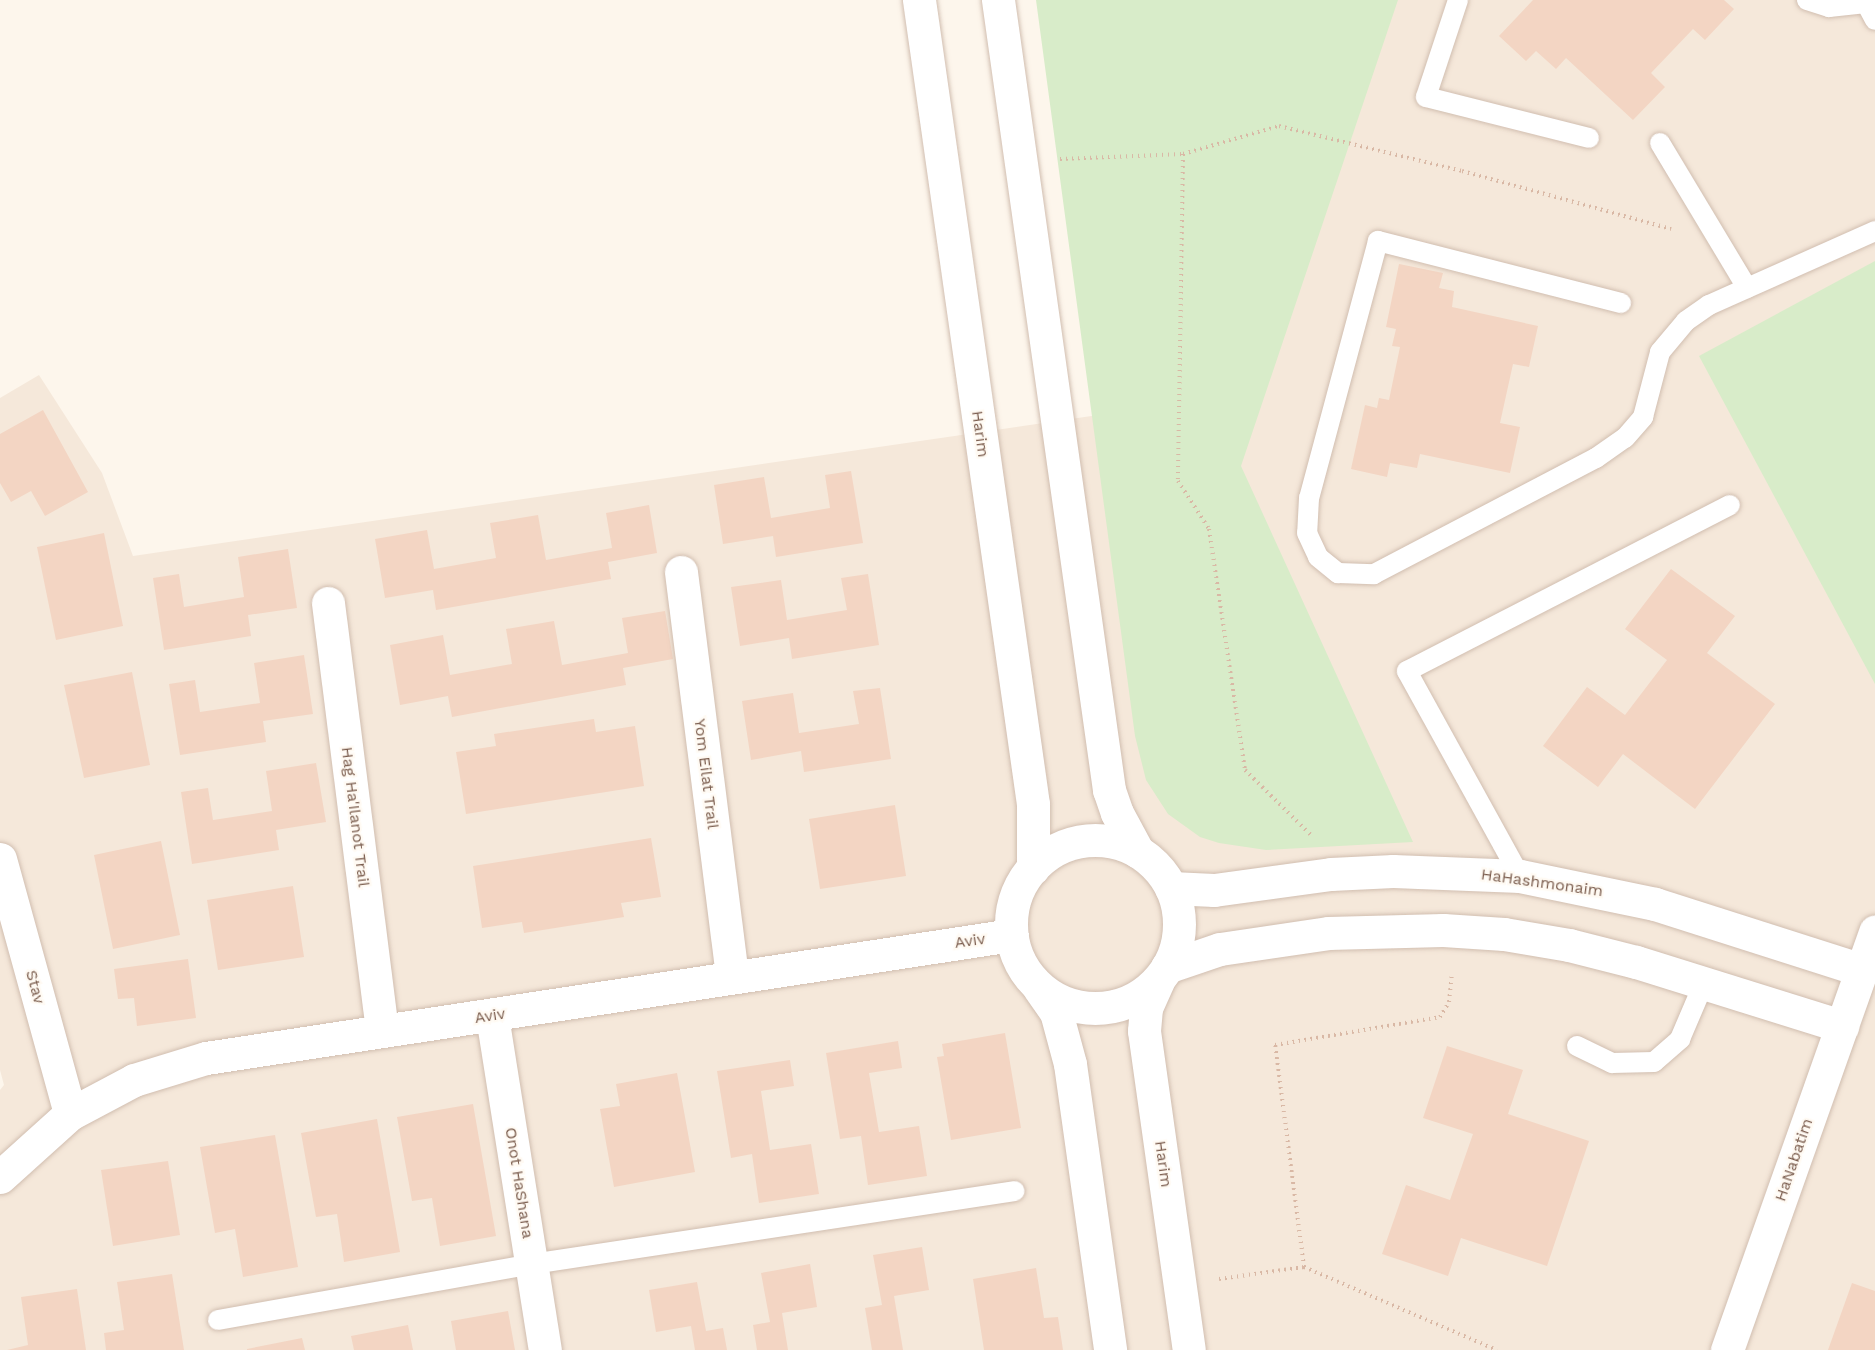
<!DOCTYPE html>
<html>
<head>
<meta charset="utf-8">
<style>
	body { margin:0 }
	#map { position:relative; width:1875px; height:1350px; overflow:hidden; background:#fdf6ec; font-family:"Work Sans",sans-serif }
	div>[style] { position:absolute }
	.residential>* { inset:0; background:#f5e8da }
	.green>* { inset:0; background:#d8ecc9 }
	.building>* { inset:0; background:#f3d5c3 }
	.path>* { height:4px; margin-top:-2px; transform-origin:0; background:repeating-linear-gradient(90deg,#d9b8a5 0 1.5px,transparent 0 6px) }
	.roads { filter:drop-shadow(0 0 2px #d1beb0) drop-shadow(0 0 2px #d1beb0) }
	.lane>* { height:20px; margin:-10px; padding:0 10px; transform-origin:10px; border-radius:10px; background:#fff }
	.street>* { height:33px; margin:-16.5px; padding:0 16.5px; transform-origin:16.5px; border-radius:16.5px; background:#fff }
	.secondary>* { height:33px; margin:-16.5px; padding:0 16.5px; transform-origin:16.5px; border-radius:16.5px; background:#fff }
	.secondary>.ring { margin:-16.5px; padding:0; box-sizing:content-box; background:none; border:33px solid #fff; border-radius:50% }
	span { translate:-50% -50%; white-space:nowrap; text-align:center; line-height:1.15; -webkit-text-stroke:4.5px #fffaf3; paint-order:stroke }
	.street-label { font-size:16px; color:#7a5c4d }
</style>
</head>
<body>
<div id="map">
	<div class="residential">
		<div style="clip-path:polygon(1060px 0,1875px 0,1875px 1350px,0 1350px,0 1090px,4px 1085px,0 1070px,0 398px,39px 375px,102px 473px,133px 556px,1112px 413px)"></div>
	</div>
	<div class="green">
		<div style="clip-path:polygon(1036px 0,1398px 0,1241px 466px,1413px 842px,1266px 850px,1219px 843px,1200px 837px,1168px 814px,1146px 780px,1135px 736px)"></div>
		<div style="clip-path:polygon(1875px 261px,1875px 684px,1699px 356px)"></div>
	</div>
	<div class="building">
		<div style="clip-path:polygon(1533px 0,1724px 0,1734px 9px,1705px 40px,1693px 29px,1651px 73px,1665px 87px,1633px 120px,1566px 58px,1556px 69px,1536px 51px,1526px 61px,1499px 36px)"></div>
		<div style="clip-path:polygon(1399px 264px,1443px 273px,1439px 288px,1454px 291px,1452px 307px,1538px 326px,1529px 367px,1513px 364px,1500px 423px,1520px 427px,1510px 473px,1420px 454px,1417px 468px,1390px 463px,1387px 477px,1351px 469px,1365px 405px,1377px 408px,1379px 398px,1389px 400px,1400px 347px,1392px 346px,1396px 329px,1386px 327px)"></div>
		<div style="clip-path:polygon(43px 410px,88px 492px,45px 516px,31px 491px,11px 502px,0 483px,0 434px)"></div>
		<div style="clip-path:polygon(851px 471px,863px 543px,776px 557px,773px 536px,723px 544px,714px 485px,764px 477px,771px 518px,830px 508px,825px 475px)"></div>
		<div style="clip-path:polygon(649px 505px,657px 553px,608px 562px,611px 579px,436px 610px,433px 590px,385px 598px,375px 539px,427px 530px,434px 569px,496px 558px,490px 523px,538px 515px,546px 560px,612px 548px,606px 513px)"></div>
		<div style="clip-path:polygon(104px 533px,123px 626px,56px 640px,37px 547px)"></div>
		<div style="clip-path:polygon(288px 549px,297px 608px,248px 615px,251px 636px,164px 650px,153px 578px,179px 574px,184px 607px,244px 597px,238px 557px)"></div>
		<div style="clip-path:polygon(1671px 569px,1735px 616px,1707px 653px,1775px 704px,1695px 809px,1623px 754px,1598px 787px,1543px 746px,1587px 687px,1625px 715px,1667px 660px,1625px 629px)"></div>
		<div style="clip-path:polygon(868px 574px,879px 645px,792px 659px,789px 638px,740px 646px,731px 587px,781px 580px,787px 620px,847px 610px,841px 578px)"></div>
		<div style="clip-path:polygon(665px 611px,673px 659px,623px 668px,626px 685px,452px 717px,448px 696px,400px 705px,390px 645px,443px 635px,450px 675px,512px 664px,506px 629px,554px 621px,562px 665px,628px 653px,622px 618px)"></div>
		<div style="clip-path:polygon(304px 655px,313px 714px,263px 721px,266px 742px,180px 755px,169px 684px,195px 680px,200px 712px,260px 703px,254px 663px)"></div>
		<div style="clip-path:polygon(132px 672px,150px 765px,84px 778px,64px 685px)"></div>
		<div style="clip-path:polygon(880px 688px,891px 759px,804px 772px,801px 751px,751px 760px,742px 701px,793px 693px,799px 733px,859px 724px,853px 691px)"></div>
		<div style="clip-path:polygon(594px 719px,596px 732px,635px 726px,644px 786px,466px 814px,456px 752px,496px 746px,494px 734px)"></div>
		<div style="clip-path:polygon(316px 763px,326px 822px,276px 830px,279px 850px,192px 864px,181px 792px,208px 788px,213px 820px,272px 811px,266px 771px)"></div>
		<div style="clip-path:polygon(895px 805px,906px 876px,820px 889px,809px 819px)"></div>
		<div style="clip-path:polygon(651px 838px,661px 897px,621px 903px,624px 917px,524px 933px,522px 922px,482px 928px,473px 866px)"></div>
		<div style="clip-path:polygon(161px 841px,180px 935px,113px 949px,94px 855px)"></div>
		<div style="clip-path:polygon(293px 886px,304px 957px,218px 970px,207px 900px)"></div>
		<div style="clip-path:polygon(188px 959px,196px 1018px,137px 1026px,134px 998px,118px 999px,114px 969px)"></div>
		<div style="clip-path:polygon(1005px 1033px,1021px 1128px,951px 1140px,937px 1057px,944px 1056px,942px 1044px)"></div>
		<div style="clip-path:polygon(898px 1041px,902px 1068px,869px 1073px,879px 1132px,919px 1126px,927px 1176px,868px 1185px,861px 1136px,840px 1139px,826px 1053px)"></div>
		<div style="clip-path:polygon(1447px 1046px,1523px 1070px,1508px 1114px,1589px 1141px,1547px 1266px,1461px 1238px,1448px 1276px,1382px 1254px,1406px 1185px,1450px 1200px,1473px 1134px,1423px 1118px)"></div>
		<div style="clip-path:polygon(790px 1060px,794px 1086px,761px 1091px,770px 1150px,811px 1144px,819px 1194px,759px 1203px,752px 1154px,731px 1158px,717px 1071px)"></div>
		<div style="clip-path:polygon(677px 1073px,695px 1172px,614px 1187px,600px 1109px,620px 1106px,616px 1084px)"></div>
		<div style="clip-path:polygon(473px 1104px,496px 1236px,440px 1246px,432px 1198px,412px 1201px,397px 1117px)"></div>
		<div style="clip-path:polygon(377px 1119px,400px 1252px,344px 1262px,337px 1214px,316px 1217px,301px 1133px)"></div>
		<div style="clip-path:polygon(275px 1135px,298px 1267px,243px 1277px,235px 1229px,215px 1233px,200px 1147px)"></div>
		<div style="clip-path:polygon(168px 1161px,180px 1235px,113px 1246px,101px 1170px)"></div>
		<div style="clip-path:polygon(922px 1247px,929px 1290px,894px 1296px,903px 1350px,872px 1350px,865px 1308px,882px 1305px,873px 1255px)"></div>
		<div style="clip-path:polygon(810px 1264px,817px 1307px,782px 1313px,788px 1350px,757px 1350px,753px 1325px,770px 1322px,761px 1273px)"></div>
		<div style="clip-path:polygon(1036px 1268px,1044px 1318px,1058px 1317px,1063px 1350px,984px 1350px,973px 1279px)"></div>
		<div style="clip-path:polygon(172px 1274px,184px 1350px,106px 1350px,104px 1333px,124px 1330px,117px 1282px)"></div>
		<div style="clip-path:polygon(697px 1282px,706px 1331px,723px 1328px,727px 1350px,695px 1350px,691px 1326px,656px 1332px,649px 1290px)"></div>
		<div style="clip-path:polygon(1852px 1283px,1875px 1291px,1875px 1350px,1828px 1350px)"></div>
		<div style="clip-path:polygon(77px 1289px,86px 1350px,7px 1350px,28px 1345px,21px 1297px)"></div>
		<div style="clip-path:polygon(508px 1311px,515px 1350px,456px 1350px,451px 1321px)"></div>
		<div style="clip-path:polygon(408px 1325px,413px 1350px,354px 1350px,351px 1336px)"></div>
		<div style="clip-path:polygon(302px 1338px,305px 1350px,247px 1350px,247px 1349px)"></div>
	</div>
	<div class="path">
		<div style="left:1183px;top:154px;width:100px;rotate:-16.3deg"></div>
		<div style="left:1279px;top:126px;width:188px;rotate:13.8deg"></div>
		<div style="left:1462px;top:171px;width:217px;rotate:15.5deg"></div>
		<div style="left:1060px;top:159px;width:123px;rotate:-2.3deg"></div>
		<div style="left:1183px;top:154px;width:327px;rotate:90.9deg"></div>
		<div style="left:1178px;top:481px;width:57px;rotate:57.1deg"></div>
		<div style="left:1209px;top:529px;width:244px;rotate:81.5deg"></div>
		<div style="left:1245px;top:770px;width:94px;rotate:44.6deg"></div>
		<div style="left:1304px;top:1267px;width:224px;rotate:-97.4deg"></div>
		<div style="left:1275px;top:1045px;width:167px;rotate:-9.6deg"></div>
		<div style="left:1440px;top:1017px;width:17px;rotate:-59deg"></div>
		<div style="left:1449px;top:1002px;width:30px;rotate:-84deg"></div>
		<div style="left:1219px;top:1279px;width:86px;rotate:-8deg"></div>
		<div style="left:1304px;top:1267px;width:210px;rotate:23.3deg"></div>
	</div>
	<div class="roads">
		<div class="lane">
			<div style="left:1458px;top:0;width:102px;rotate:108.3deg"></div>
			<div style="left:1426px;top:97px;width:168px;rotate:14.1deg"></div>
			<div style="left:1807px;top:0;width:23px;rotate:18deg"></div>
			<div style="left:1829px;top:7px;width:37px;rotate:-6deg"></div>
			<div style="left:1866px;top:3px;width:19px;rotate:62deg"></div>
			<div style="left:1660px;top:143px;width:169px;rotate:59deg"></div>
			<div style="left:1621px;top:303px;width:251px;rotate:-165.7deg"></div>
			<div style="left:1378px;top:241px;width:266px;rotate:105deg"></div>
			<div style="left:1309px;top:498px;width:35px;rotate:93deg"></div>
			<div style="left:1307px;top:533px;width:26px;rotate:65deg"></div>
			<div style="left:1318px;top:557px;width:26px;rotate:39deg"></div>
			<div style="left:1338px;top:573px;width:36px;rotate:2deg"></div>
			<div style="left:1374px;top:574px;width:250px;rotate:-27.6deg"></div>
			<div style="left:1596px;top:458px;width:35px;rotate:-35deg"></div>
			<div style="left:1625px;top:438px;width:28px;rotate:-49deg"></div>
			<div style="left:1643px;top:417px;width:67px;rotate:-75.3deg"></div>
			<div style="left:1660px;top:352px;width:40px;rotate:-50deg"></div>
			<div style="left:1686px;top:321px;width:28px;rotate:-35deg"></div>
			<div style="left:1709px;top:305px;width:182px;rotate:-24deg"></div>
			<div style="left:1520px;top:876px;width:234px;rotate:-118.9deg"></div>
			<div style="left:1407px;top:671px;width:363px;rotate:-27.2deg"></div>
			<div style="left:1577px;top:1046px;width:39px;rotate:26deg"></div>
			<div style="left:1612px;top:1063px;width:42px;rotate:-1.4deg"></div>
			<div style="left:1654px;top:1062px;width:35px;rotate:-41deg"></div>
			<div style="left:1680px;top:1039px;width:59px;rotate:-66.9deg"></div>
			<div style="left:218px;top:1320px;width:319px;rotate:-10.1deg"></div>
			<div style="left:532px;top:1264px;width:488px;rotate:-8.6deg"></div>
		</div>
		<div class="street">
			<div style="left:681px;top:572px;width:406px;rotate:82.8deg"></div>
			<div style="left:328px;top:603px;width:431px;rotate:82.8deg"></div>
			<div style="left:0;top:859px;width:264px;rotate:74.6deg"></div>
			<div style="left:1171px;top:888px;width:43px;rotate:2.7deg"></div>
			<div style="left:1214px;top:890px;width:118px;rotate:-7.8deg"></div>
			<div style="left:1331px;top:874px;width:62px;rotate:-2.8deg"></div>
			<div style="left:1393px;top:871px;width:127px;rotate:2.3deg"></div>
			<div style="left:1520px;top:876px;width:138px;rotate:11.7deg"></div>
			<div style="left:1655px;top:904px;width:217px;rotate:17.7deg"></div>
			<div style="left:1167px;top:967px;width:56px;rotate:-18.8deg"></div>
			<div style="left:1220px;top:949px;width:109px;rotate:-8.4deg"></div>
			<div style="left:1328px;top:933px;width:115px;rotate:-1.5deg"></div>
			<div style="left:1443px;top:930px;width:61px;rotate:3.8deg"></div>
			<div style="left:1504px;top:934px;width:66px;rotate:9.6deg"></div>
			<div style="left:1569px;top:945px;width:69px;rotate:14.2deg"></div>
			<div style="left:1636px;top:962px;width:216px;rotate:17.3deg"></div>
			<div style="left:492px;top:1016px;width:338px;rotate:81deg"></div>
			<div style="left:0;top:1177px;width:94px;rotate:-42deg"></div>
			<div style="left:70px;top:1114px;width:72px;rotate:-28deg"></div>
			<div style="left:134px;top:1080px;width:75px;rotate:-17deg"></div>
			<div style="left:206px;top:1058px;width:815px;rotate:-8.68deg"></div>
			<div style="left:1727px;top:1350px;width:444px;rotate:-70.5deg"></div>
		</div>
		<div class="secondary">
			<div style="left:919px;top:0;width:812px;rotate:81.93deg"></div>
			<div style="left:1033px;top:804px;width:64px;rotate:90deg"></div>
			<div style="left:998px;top:0;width:798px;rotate:82deg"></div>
			<div style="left:1109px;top:790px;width:24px;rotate:71deg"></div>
			<div style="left:1117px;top:813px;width:44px;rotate:61.7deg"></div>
			<div class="ring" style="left:1011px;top:840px;width:135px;height:135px"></div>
			<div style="left:1158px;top:981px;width:30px;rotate:114deg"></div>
			<div style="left:1146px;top:1008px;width:23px;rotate:95deg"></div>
			<div style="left:1144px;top:1031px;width:322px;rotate:82deg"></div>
			<div style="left:1039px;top:988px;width:29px;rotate:55deg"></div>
			<div style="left:1056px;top:1012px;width:54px;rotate:74.9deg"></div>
			<div style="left:1070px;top:1064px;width:289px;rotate:82deg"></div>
		</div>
	</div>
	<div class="street-label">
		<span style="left:980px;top:434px;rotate:82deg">Harim</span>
		<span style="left:706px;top:774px;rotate:83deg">Yom Eilat Trail</span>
		<span style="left:355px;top:817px;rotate:83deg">Hag Ha'Ilanot Trail</span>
		<span style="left:1542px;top:883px;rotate:8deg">HaHashmonaim</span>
		<span style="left:970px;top:941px;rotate:-8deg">Aviv</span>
		<span style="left:35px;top:987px;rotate:75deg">Stav</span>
		<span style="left:490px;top:1016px;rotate:-9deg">Aviv</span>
		<span style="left:1794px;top:1160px;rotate:-71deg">HaNabatim</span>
		<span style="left:1163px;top:1164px;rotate:82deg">Harim</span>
		<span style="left:519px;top:1183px;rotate:81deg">Onot HaShana</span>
	</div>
</div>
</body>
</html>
